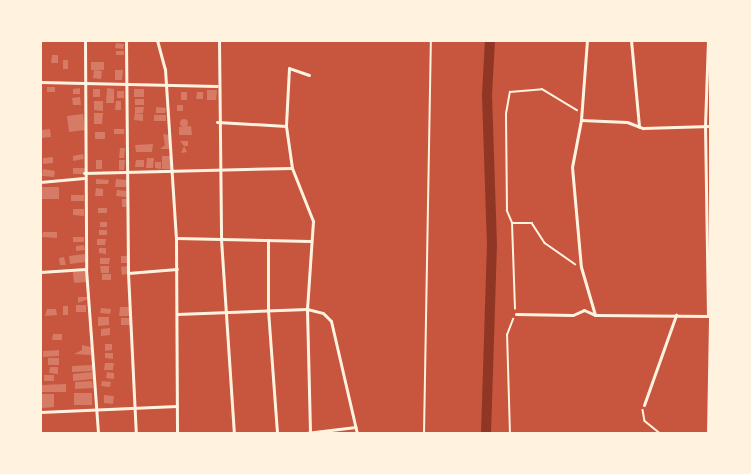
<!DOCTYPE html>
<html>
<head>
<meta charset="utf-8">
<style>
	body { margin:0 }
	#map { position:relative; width:751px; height:474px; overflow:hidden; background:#c8553d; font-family:"Open Sans",sans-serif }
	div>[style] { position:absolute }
	.river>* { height:10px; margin:-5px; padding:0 5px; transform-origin:5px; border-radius:5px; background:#8f3625 }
	.building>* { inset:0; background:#d67c66 }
	.round { border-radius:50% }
	.path>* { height:1.5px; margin:-0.75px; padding:0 0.75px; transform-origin:0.75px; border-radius:0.75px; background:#fff3e0 }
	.minor>* { height:3px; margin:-1.5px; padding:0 1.5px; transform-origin:1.5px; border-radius:1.5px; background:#fff3e0 }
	span { translate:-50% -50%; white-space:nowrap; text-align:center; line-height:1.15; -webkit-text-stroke:4.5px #fff3e0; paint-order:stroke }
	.frame { position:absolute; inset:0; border:42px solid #fff3e0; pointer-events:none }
</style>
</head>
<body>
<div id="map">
	<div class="river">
		<div style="left:486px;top:434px;width:188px;rotate:-88.2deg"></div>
		<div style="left:492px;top:246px;width:151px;rotate:-91.9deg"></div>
		<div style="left:487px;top:95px;width:55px;rotate:-86.9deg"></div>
	</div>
	<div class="building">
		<div style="clip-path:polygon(116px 43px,124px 44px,123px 49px,115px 48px)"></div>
		<div style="clip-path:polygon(116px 51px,124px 51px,124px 55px,116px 55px)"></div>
		<div style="clip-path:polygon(52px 55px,58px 55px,58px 63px,51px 63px)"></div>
		<div style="clip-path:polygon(63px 60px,68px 60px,68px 69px,63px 69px)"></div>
		<div style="clip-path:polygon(91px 62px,104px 62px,104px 70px,91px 70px)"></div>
		<div style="clip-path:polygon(94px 70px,102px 71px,101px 79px,93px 78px)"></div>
		<div style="clip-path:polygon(115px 70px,123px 70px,122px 80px,115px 80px)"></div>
		<div style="clip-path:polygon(47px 87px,55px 87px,55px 92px,47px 92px)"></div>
		<div style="clip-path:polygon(80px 88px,80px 94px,73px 94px,73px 89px)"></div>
		<div style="clip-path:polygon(107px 88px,114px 89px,114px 103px,106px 103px)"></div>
		<div style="clip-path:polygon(93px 89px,100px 89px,100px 97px,93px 97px)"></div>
		<div style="clip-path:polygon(134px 89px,144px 89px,144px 97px,134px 97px)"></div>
		<div style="clip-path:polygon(207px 90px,217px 90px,216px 100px,207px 100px)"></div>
		<div style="clip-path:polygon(117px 91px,124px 91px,124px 98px,117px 98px)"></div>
		<div style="clip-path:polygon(181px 92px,187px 92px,187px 100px,181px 100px)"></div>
		<div style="clip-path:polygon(197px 92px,203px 92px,203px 99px,196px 99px)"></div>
		<div style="clip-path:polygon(80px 97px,81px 105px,73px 105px,72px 98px)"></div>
		<div style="clip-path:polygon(135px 99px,144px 99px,144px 105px,135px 105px)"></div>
		<div style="clip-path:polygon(94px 101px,103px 101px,103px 111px,94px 110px)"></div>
		<div style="clip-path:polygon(116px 101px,121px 101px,121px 110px,115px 110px)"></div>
		<div style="clip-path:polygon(177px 105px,183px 105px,183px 111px,177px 111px)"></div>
		<div style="clip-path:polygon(135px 107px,144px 107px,143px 113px,135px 113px)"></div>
		<div style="clip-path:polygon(156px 107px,166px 108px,165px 113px,156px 113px)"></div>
		<div style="clip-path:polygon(94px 113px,103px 113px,102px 124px,94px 124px)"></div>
		<div style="clip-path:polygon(135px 113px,143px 114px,143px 121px,134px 120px)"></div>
		<div style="clip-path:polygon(83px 114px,85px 130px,69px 132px,67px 116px)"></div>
		<div style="clip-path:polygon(154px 115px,166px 115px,166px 121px,154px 121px)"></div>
		<div class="round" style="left:180px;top:119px;width:8px;height:8px"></div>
		<div style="clip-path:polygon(191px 126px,192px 135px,179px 135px,179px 127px)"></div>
		<div style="clip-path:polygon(50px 129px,51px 137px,41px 138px,41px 130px)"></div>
		<div style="clip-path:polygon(114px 129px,124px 129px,124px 134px,114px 134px)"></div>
		<div style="clip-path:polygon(95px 132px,105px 132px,105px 139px,95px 139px)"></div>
		<div style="clip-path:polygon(163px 134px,170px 135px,169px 149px,160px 149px,165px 145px)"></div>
		<div style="clip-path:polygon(180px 141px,188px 141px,188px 146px,184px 146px,187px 152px,181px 153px,184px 146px)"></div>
		<div style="clip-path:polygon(153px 144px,152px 152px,136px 152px,135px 145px)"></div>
		<div style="clip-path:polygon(120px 148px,125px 148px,124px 158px,119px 158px)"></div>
		<div style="clip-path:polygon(83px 154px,84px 159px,73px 161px,73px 156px)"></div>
		<div style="clip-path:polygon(162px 156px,171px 156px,171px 169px,162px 169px)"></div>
		<div style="clip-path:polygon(53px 157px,53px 163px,43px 164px,43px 158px)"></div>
		<div style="clip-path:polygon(147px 158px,154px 158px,153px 168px,146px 168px)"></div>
		<div style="clip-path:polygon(96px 160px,102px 160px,102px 169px,96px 169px)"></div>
		<div style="clip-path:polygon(119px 160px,125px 160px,124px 170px,119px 170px)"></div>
		<div style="clip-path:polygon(136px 160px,144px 160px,144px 167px,135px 167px)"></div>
		<div style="clip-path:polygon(155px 162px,161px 162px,161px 169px,155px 168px)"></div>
		<div style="clip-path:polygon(73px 168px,86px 168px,85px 174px,73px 174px)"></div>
		<div style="clip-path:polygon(43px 169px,55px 171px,54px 177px,42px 176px)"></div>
		<div style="clip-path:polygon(96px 179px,109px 180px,108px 184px,96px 184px)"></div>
		<div style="clip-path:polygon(116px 179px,127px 180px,126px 187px,115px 187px)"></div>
		<div style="clip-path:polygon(41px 187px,59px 187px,59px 199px,41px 199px)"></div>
		<div style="clip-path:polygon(96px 188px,103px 189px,103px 196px,95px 196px)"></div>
		<div style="clip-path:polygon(117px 190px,127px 191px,126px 197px,116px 196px)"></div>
		<div style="clip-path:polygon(71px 195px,84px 195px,84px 201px,71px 201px)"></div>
		<div style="clip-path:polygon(122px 199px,127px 199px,126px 207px,122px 207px)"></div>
		<div style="clip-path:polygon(98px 208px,107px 208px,107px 213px,98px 213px)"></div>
		<div style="clip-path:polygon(73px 209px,84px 209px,84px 216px,73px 215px)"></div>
		<div style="clip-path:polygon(100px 222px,107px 222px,107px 227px,100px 227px)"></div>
		<div style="clip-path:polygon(99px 230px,107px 230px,107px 235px,99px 235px)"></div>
		<div style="clip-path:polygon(43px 232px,57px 232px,57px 238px,42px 237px)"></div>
		<div style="clip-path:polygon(73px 237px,84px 237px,84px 242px,73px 242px)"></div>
		<div style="clip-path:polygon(97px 239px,106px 239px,105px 245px,97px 245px)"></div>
		<div style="clip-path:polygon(84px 245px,85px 250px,76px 251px,76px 246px)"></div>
		<div style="clip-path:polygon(99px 248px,106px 248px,106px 254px,99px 253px)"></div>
		<div style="clip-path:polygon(85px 254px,85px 262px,70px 264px,69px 256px)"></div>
		<div style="clip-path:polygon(121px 256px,127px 256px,127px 263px,121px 263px)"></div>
		<div style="clip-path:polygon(64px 257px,66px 265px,60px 265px,59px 258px)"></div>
		<div style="clip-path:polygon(100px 258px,110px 258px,109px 264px,100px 264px)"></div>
		<div style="clip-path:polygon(100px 266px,109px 266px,109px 273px,101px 273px)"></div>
		<div style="clip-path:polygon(127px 266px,127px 274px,122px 275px,121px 267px)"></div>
		<div style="clip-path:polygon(86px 271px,87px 282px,74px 283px,73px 272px)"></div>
		<div style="clip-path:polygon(102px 274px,111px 274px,111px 280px,102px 280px)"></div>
		<div style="clip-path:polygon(78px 297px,88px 297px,88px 299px,78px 303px)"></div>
		<div style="clip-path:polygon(76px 305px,86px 305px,86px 312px,76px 312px)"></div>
		<div style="clip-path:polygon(63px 306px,68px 306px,68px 315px,63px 315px)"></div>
		<div style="clip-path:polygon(120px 307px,130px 307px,130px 316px,119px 316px)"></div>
		<div style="clip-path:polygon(101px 308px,111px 309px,110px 314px,100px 313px)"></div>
		<div style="clip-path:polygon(47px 309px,56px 309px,57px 315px,45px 316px)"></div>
		<div style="clip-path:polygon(98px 317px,109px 317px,109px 325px,98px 326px)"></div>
		<div style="clip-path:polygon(121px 318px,131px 318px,131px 325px,121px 325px)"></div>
		<div style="clip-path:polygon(110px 328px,110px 335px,101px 336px,101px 329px)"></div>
		<div style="clip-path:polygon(53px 334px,62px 334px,62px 340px,52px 340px)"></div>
		<div style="clip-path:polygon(105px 344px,112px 344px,112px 350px,105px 351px)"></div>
		<div style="clip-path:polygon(82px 345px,91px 347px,91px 355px,74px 354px,82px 350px)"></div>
		<div style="clip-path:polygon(59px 350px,59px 356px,43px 357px,43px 351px)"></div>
		<div style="clip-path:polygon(105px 353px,113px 353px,113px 359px,105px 358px)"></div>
		<div style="clip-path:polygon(48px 358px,59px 358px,59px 365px,48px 365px)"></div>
		<div style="clip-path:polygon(105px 363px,114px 363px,113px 370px,104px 370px)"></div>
		<div style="clip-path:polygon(92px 365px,92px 371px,72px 372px,72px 366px)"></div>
		<div style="clip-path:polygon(50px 367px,58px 367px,58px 374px,49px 373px)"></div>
		<div style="clip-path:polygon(92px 372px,93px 379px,73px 381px,73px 374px)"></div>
		<div style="clip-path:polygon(107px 372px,114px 373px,114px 379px,106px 378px)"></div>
		<div style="clip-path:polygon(44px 375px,54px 375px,54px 381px,44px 381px)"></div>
		<div style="clip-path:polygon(92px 381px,93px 388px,75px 389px,75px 382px)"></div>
		<div style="clip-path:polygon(102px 381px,111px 382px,110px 387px,101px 386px)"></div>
		<div style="clip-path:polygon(66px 384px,66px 392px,42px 392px,42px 385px)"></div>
		<div style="clip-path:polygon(74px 393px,92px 393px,92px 405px,74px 405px)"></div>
		<div style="clip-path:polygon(42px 394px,54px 394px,54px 407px,42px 408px)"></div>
		<div style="clip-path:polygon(104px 395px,114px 396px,113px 404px,104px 403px)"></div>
	</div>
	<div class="path">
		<div style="left:512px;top:223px;width:20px"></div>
		<div style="left:532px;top:223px;width:24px;rotate:57deg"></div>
		<div style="left:545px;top:243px;width:37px;rotate:35deg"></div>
		<div style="left:515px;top:309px;width:86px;rotate:-92deg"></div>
		<div style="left:512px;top:223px;width:13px;rotate:-113deg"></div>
		<div style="left:507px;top:211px;width:97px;rotate:-90.6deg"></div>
		<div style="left:506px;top:114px;width:22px;rotate:-80deg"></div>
		<div style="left:510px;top:92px;width:32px;rotate:-5deg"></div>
		<div style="left:542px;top:89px;width:41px;rotate:31deg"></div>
		<div style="left:643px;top:410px;width:11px;rotate:80deg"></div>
		<div style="left:645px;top:421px;width:21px;rotate:39deg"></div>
		<div style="left:424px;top:434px;width:394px;rotate:-89deg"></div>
		<div style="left:510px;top:434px;width:99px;rotate:-91.7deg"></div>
		<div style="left:507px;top:335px;width:17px;rotate:-69deg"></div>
	</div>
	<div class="minor">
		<div style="left:85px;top:40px;width:229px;rotate:89.7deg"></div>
		<div style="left:86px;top:269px;width:165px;rotate:85.8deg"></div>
		<div style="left:126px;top:40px;width:233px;rotate:89.5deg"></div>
		<div style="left:128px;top:273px;width:161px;rotate:87.2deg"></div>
		<div style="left:157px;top:40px;width:30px;rotate:75deg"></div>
		<div style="left:165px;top:69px;width:169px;rotate:86.3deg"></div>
		<div style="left:176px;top:238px;width:196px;rotate:89.7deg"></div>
		<div style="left:219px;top:40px;width:199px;rotate:89.4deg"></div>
		<div style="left:221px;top:239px;width:195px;rotate:86.2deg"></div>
		<div style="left:587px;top:40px;width:80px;rotate:94.3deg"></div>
		<div style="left:581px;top:120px;width:48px;rotate:100.8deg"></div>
		<div style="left:572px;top:167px;width:100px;rotate:84.9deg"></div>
		<div style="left:581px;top:267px;width:50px;rotate:73.7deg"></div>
		<div style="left:631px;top:40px;width:87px;rotate:84.7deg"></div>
		<div style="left:309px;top:75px;width:21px;rotate:-161deg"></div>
		<div style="left:289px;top:68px;width:58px;rotate:93deg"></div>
		<div style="left:286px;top:126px;width:42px;rotate:81.9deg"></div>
		<div style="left:292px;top:168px;width:57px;rotate:68.4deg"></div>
		<div style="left:313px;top:221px;width:88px;rotate:93.9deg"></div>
		<div style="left:307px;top:309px;width:123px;rotate:88.6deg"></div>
		<div style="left:40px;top:82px;width:177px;rotate:1.3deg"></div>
		<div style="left:581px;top:120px;width:46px;rotate:2.5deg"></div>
		<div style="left:627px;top:122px;width:17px;rotate:21deg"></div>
		<div style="left:643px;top:128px;width:67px;rotate:-1.7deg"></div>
		<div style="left:217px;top:122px;width:69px;rotate:3.3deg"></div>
		<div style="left:84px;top:173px;width:208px;rotate:-1.4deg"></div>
		<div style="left:40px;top:182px;width:44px;rotate:-5.2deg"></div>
		<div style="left:176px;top:238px;width:134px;rotate:1.3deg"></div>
		<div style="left:268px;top:240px;width:70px;rotate:90deg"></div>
		<div style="left:268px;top:310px;width:124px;rotate:85.8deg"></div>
		<div style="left:40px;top:272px;width:46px;rotate:-3.7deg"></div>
		<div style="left:128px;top:273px;width:49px;rotate:-4.7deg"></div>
		<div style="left:177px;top:314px;width:130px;rotate:-2.2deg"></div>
		<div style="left:307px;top:309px;width:16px;rotate:14deg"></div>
		<div style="left:323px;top:313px;width:11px;rotate:45deg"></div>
		<div style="left:331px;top:321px;width:116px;rotate:77deg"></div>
		<div style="left:516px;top:314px;width:57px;rotate:1deg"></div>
		<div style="left:573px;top:315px;width:12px;rotate:-24deg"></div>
		<div style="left:584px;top:310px;width:12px;rotate:24deg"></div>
		<div style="left:595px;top:315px;width:115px;rotate:0.5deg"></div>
		<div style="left:708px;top:316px;width:190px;rotate:-90.9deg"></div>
		<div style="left:705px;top:126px;width:86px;rotate:-88deg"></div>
		<div style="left:644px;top:405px;width:96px;rotate:-70.4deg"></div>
		<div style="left:40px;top:412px;width:137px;rotate:-2.5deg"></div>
		<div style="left:298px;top:434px;width:58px;rotate:-6.9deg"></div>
		<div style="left:708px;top:434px;width:118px;rotate:-89deg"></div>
	</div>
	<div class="frame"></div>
</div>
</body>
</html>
